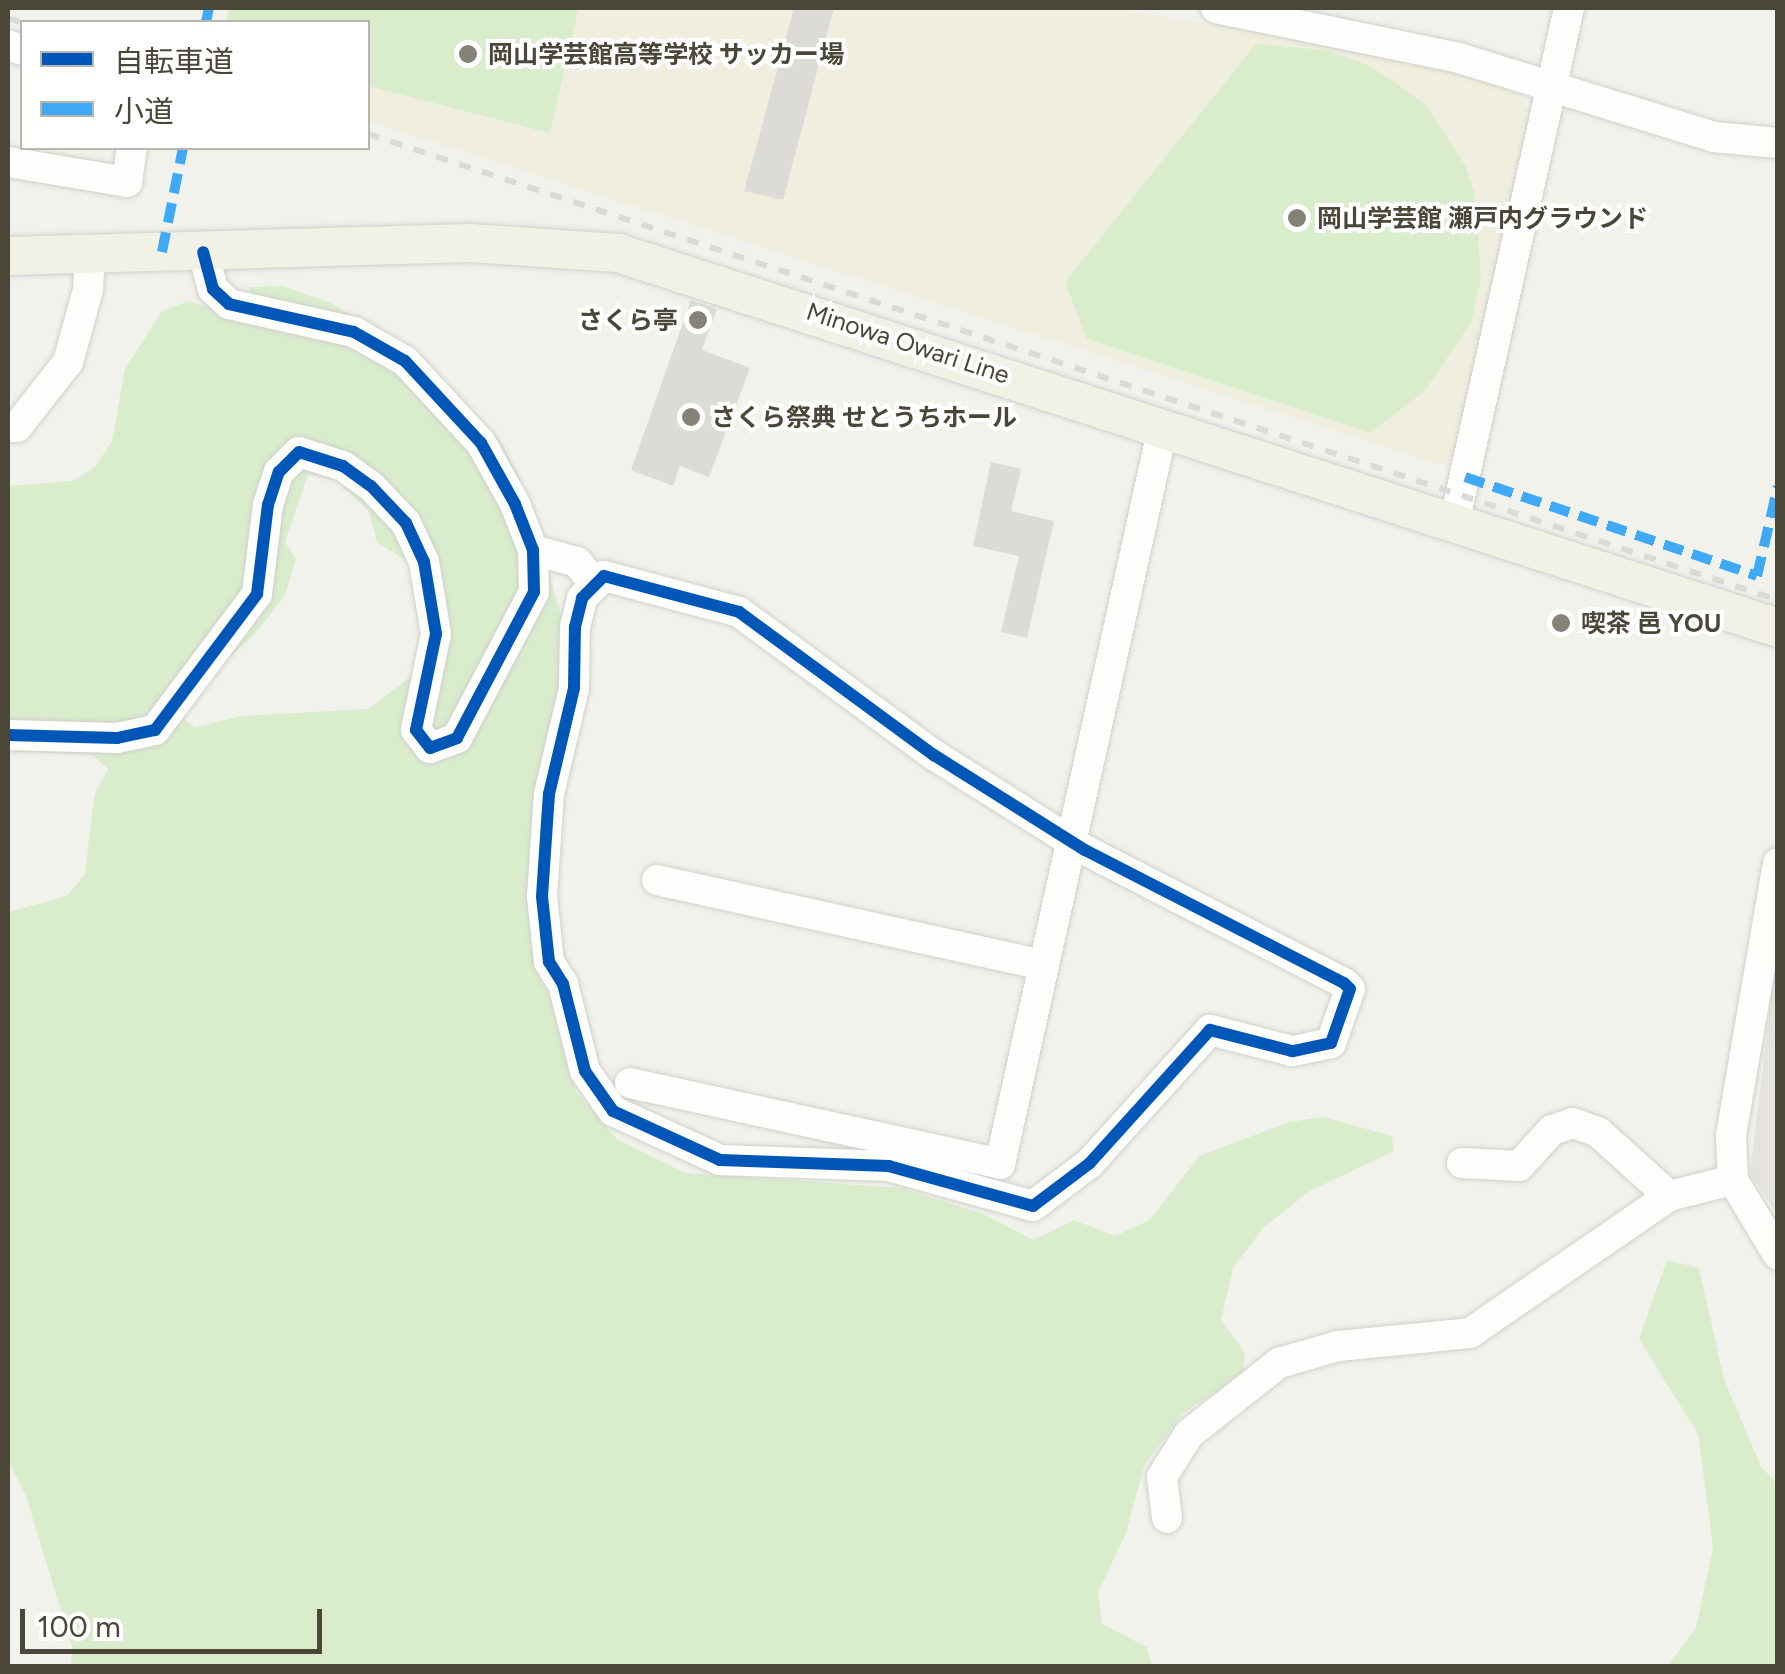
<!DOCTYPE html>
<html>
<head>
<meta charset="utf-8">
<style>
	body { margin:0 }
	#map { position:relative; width:1785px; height:1674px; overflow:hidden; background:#f2f2ed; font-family:Figtree,"Noto Sans JP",sans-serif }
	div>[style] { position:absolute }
	.industrial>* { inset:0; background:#e5e3dd }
	.education>* { inset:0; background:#f0efdf }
	.green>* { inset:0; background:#d9edcd }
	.building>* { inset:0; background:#dcdbd5 }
	.roads { filter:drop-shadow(0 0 2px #d0d0cb) drop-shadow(0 0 2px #d0d0cb) }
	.minor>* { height:30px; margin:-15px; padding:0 15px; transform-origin:15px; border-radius:15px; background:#fdfdfc }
	.major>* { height:38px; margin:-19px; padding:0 19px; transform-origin:19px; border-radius:19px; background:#f2f1e5 }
	.rail>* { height:6px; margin-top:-3px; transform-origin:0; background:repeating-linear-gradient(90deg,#dadad9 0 12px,transparent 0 24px) }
	.quiet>* { height:10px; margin-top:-5px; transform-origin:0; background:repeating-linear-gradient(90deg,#3fa9f5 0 20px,transparent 0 30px) }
	.cycleway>* { height:12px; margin:-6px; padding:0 6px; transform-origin:6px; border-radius:6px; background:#0057b8 }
	.dots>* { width:28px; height:28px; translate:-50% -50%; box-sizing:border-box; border:5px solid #fff; border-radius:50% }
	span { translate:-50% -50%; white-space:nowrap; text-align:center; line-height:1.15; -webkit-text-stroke:8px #fff; paint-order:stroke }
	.poi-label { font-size:25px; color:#4a4738; font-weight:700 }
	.left { translate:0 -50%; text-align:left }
	.right { translate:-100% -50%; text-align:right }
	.street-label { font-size:25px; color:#4a4738 }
	.frame { position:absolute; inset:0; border:10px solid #4a4738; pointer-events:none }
	.legend { position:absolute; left:20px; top:20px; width:350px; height:130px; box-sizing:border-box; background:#fff; border:2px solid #b7b5af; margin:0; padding:12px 18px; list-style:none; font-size:30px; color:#4a4738 }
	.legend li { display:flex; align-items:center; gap:20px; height:50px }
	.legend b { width:50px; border:2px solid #b7b5af }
	.scale { position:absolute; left:20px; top:1609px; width:302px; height:45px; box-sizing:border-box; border:5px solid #4a4738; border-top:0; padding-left:12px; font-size:30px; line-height:35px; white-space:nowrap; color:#4a4738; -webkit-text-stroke:8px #fff; paint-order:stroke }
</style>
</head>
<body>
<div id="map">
	<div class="industrial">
		<div style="clip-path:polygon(1777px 951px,1777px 1214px,1750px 1173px)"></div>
	</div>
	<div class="education">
		<div style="clip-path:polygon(229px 8px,1114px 8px,1427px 62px,1513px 88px,1530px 111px,1451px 468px,368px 121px,368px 22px,225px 22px)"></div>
	</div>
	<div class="green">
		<div style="clip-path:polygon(230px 8px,579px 8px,550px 133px,368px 86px,368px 22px,226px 22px)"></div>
		<div style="clip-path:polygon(1256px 44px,1324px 50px,1367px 64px,1396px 83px,1427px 106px,1465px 165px,1475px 195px,1481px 278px,1472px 321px,1425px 391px,1370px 433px,1087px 339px,1065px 282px)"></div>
		<div style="clip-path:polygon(evenodd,283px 286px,331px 303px,410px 355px,501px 441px,520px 478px,569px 642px,532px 834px,529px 916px,539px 975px,558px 1014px,576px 1092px,617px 1139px,685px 1173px,901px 1188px,984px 1214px,1033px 1240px,1074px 1220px,1115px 1236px,1150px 1220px,1199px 1156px,1289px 1122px,1324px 1117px,1392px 1136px,1394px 1151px,1310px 1191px,1264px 1227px,1233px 1268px,1221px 1320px,1245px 1353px,1243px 1373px,1182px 1414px,1144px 1466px,1126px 1533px,1098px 1593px,1102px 1624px,1147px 1647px,1152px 1666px,71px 1666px,72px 1647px,26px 1496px,8px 1461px,8px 912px,67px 896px,85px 874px,94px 796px,108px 769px,92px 754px,8px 752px,8px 486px,72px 481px,95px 467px,112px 441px,125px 369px,162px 311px,189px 301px,235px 316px,246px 310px,250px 287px,283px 286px,308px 475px,335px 480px,369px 511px,377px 543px,413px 564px,424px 608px,414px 674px,368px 709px,241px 716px,196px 727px,185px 721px,186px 697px,256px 633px,285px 595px,296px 559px,285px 542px,308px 475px)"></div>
		<div style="clip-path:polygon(1667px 1260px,1699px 1268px,1724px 1379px,1761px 1467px,1777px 1483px,1777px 1666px,1668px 1666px,1696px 1628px,1713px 1547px,1698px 1434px,1639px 1339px)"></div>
	</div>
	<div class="building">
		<div style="clip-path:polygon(794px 8px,834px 8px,783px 200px,744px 191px)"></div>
		<div style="clip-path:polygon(691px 300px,717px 309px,702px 350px,750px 368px,709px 477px,680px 466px,673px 486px,631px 470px)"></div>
		<div style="clip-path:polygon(991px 462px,1021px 469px,1011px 511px,1054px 521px,1027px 638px,1001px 632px,1019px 556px,973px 546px)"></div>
	</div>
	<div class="roads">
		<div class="minor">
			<div style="left:1216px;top:8px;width:248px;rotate:11.6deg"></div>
			<div style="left:1459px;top:58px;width:267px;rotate:17.2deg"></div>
			<div style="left:1714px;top:137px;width:64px;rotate:5.4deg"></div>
			<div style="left:8px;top:45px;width:15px;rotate:20deg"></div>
			<div style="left:8px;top:162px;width:121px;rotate:9.5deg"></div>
			<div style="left:127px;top:182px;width:34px;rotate:-82deg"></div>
			<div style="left:8px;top:427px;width:9px"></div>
			<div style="left:17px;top:427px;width:83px;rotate:-51.9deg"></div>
			<div style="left:68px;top:362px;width:75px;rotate:-74.5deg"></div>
			<div style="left:88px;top:290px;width:36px;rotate:-87deg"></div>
			<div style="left:1455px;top:519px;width:524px;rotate:-77.42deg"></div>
			<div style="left:533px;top:550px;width:46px;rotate:15.3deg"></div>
			<div style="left:577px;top:562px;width:27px;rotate:51deg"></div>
			<div style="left:604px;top:576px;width:140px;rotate:14.9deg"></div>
			<div style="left:739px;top:612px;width:242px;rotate:36.3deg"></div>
			<div style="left:934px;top:755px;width:178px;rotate:32.2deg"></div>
			<div style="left:1085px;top:850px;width:291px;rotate:27.2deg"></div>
			<div style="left:1344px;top:983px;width:8px;rotate:45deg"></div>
			<div style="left:1350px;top:989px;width:57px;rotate:109.4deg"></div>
			<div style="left:1331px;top:1043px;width:40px;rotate:168deg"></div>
			<div style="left:1292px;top:1051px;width:85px;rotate:-165.6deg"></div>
			<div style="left:1210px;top:1030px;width:179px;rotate:132.1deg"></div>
			<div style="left:1090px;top:1163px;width:71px;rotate:143deg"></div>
			<div style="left:1033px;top:1206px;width:149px;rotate:-164.5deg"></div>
			<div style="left:889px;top:1166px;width:169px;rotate:-178deg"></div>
			<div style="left:720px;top:1160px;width:118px;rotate:-155.4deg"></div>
			<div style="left:613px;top:1111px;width:49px;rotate:-125deg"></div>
			<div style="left:585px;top:1071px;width:90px;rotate:-104.2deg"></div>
			<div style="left:563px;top:984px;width:26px;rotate:-122deg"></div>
			<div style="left:549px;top:962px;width:66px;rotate:-96.1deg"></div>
			<div style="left:542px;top:896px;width:102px;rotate:-86.1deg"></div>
			<div style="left:549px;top:794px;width:109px;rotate:-76.7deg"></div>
			<div style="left:574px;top:688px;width:61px;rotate:-89.1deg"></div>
			<div style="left:575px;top:627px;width:30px;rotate:-76deg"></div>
			<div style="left:582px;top:598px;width:31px;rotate:-45deg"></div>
			<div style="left:8px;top:735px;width:109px;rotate:1.6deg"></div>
			<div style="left:117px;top:738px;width:39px;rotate:-12deg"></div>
			<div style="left:155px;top:730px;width:170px;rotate:-53.1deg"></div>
			<div style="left:257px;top:594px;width:90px;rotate:-83deg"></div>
			<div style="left:268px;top:505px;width:35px;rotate:-72deg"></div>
			<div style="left:279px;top:472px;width:28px;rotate:-45deg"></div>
			<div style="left:299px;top:452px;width:46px;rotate:17.7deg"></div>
			<div style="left:343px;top:466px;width:34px;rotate:36deg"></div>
			<div style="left:371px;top:486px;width:51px;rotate:46.6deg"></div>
			<div style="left:406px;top:523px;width:43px;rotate:65.2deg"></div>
			<div style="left:424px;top:562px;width:73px;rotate:80.5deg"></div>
			<div style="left:436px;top:634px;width:98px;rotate:101.8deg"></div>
			<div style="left:416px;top:730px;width:23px;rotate:52deg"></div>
			<div style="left:430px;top:748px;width:29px;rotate:-20deg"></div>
			<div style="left:457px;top:738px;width:165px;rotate:-62.2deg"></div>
			<div style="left:534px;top:592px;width:42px;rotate:-91.4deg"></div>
			<div style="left:533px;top:550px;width:49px;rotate:-111.4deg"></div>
			<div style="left:515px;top:504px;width:70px;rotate:-119.1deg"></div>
			<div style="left:481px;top:443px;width:112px;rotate:-132.8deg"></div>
			<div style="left:405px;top:361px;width:59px;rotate:-150.4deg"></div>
			<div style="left:354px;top:332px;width:128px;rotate:-167.4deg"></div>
			<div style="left:229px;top:304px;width:22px;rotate:-137deg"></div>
			<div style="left:213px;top:289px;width:38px;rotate:-105deg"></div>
			<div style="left:1778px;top:863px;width:276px;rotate:99.8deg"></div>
			<div style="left:1731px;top:1135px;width:45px;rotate:87.5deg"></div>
			<div style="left:1733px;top:1180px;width:87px;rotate:59deg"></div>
			<div style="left:657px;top:880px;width:395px;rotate:12.4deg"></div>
			<div style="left:630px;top:1083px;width:379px;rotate:12.3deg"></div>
			<div style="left:1000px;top:1164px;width:755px;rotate:-77.53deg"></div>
			<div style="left:1462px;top:1163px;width:57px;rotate:3deg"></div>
			<div style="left:1519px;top:1166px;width:49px;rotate:-47.5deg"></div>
			<div style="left:1552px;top:1130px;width:22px;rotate:-18deg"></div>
			<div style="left:1573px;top:1123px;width:27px;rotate:20deg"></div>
			<div style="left:1598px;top:1132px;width:96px;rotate:42deg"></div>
			<div style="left:1167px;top:1518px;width:41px;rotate:-97deg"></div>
			<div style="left:1162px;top:1477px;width:51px;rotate:-57.9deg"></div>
			<div style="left:1189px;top:1434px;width:115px;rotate:-38.3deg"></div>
			<div style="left:1279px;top:1363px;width:61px;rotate:-16.1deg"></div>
			<div style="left:1338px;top:1346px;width:133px;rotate:-5.6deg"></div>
			<div style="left:1470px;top:1333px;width:242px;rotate:-34.5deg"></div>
			<div style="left:1669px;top:1196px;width:66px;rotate:-14deg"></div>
		</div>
		<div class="major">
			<div style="left:8px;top:256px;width:462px;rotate:-1.6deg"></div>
			<div style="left:470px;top:243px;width:148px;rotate:3.9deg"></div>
			<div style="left:618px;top:253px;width:1219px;rotate:17.91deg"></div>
		</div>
	</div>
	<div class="rail">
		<div style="left:8px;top:18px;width:15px;rotate:20deg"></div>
		<div style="left:368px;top:134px;width:1485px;rotate:18.29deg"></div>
	</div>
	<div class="quiet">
		<div style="left:206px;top:22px;width:14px;rotate:-78deg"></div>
		<div style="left:162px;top:252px;width:106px;rotate:-78.6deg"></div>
		<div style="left:1465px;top:477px;width:308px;rotate:18.7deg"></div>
		<div style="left:1757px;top:576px;width:92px;rotate:-76.9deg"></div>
	</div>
	<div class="cycleway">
		<div style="left:604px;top:576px;width:140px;rotate:14.9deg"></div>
		<div style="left:739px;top:612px;width:242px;rotate:36.3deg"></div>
		<div style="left:934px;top:755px;width:178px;rotate:32.2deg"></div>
		<div style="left:1085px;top:850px;width:291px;rotate:27.2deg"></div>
		<div style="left:1344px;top:983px;width:8px;rotate:45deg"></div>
		<div style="left:1350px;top:989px;width:57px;rotate:109.4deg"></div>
		<div style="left:1331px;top:1043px;width:40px;rotate:168deg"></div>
		<div style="left:1292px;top:1051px;width:85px;rotate:-165.6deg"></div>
		<div style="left:1210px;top:1030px;width:179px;rotate:132.1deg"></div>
		<div style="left:1090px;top:1163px;width:71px;rotate:143deg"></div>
		<div style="left:1033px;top:1206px;width:149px;rotate:-164.5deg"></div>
		<div style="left:889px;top:1166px;width:169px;rotate:-178deg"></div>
		<div style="left:720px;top:1160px;width:118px;rotate:-155.4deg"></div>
		<div style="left:613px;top:1111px;width:49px;rotate:-125deg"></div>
		<div style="left:585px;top:1071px;width:90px;rotate:-104.2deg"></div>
		<div style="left:563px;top:984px;width:26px;rotate:-122deg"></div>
		<div style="left:549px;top:962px;width:66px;rotate:-96.1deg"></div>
		<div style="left:542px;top:896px;width:102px;rotate:-86.1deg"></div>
		<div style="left:549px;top:794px;width:109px;rotate:-76.7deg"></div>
		<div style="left:574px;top:688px;width:61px;rotate:-89.1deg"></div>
		<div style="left:575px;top:627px;width:30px;rotate:-76deg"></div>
		<div style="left:582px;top:598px;width:31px;rotate:-45deg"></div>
		<div style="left:8px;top:735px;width:109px;rotate:1.6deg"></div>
		<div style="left:117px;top:738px;width:39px;rotate:-12deg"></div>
		<div style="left:155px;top:730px;width:170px;rotate:-53.1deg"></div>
		<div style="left:257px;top:594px;width:90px;rotate:-83deg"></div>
		<div style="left:268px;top:505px;width:35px;rotate:-72deg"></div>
		<div style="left:279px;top:472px;width:28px;rotate:-45deg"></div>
		<div style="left:299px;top:452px;width:46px;rotate:17.7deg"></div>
		<div style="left:343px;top:466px;width:34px;rotate:36deg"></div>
		<div style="left:371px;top:486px;width:51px;rotate:46.6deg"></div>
		<div style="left:406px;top:523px;width:43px;rotate:65.2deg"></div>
		<div style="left:424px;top:562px;width:73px;rotate:80.5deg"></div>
		<div style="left:436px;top:634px;width:98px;rotate:101.8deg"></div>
		<div style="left:416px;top:730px;width:23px;rotate:52deg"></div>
		<div style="left:430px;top:748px;width:29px;rotate:-20deg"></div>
		<div style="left:457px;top:738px;width:165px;rotate:-62.2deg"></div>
		<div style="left:534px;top:592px;width:42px;rotate:-91.4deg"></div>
		<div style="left:533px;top:550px;width:49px;rotate:-111.4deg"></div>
		<div style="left:515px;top:504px;width:70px;rotate:-119.1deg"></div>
		<div style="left:481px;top:443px;width:112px;rotate:-132.8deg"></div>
		<div style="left:405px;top:361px;width:59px;rotate:-150.4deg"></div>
		<div style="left:354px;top:332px;width:128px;rotate:-167.4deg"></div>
		<div style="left:229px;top:304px;width:22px;rotate:-137deg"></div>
		<div style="left:213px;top:289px;width:38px;rotate:-105deg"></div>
	</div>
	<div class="dots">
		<div style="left:468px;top:54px;background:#858377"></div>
		<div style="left:1297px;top:218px;background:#858377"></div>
		<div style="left:698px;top:320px;background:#858377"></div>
		<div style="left:691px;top:417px;background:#858377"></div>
		<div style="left:1561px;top:623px;background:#858377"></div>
	</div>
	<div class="poi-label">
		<span class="left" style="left:488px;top:54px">岡山学芸館高等学校 サッカー場</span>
		<span class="left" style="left:1317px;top:218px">岡山学芸館 瀬戸内グラウンド</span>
		<span class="right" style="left:678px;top:320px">さくら亭</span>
		<span class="left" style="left:711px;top:417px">さくら祭典 せとうちホール</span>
		<span class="left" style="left:1581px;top:623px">喫茶 邑 YOU</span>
	</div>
	<div class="street-label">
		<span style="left:908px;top:343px;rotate:18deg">Minowa Owari Line</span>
	</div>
	<div class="frame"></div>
	<ul class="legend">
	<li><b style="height:12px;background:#0057b8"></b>自転車道</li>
	<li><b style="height:12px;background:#3fa9f5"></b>小道</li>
	</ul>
	<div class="scale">100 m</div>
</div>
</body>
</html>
